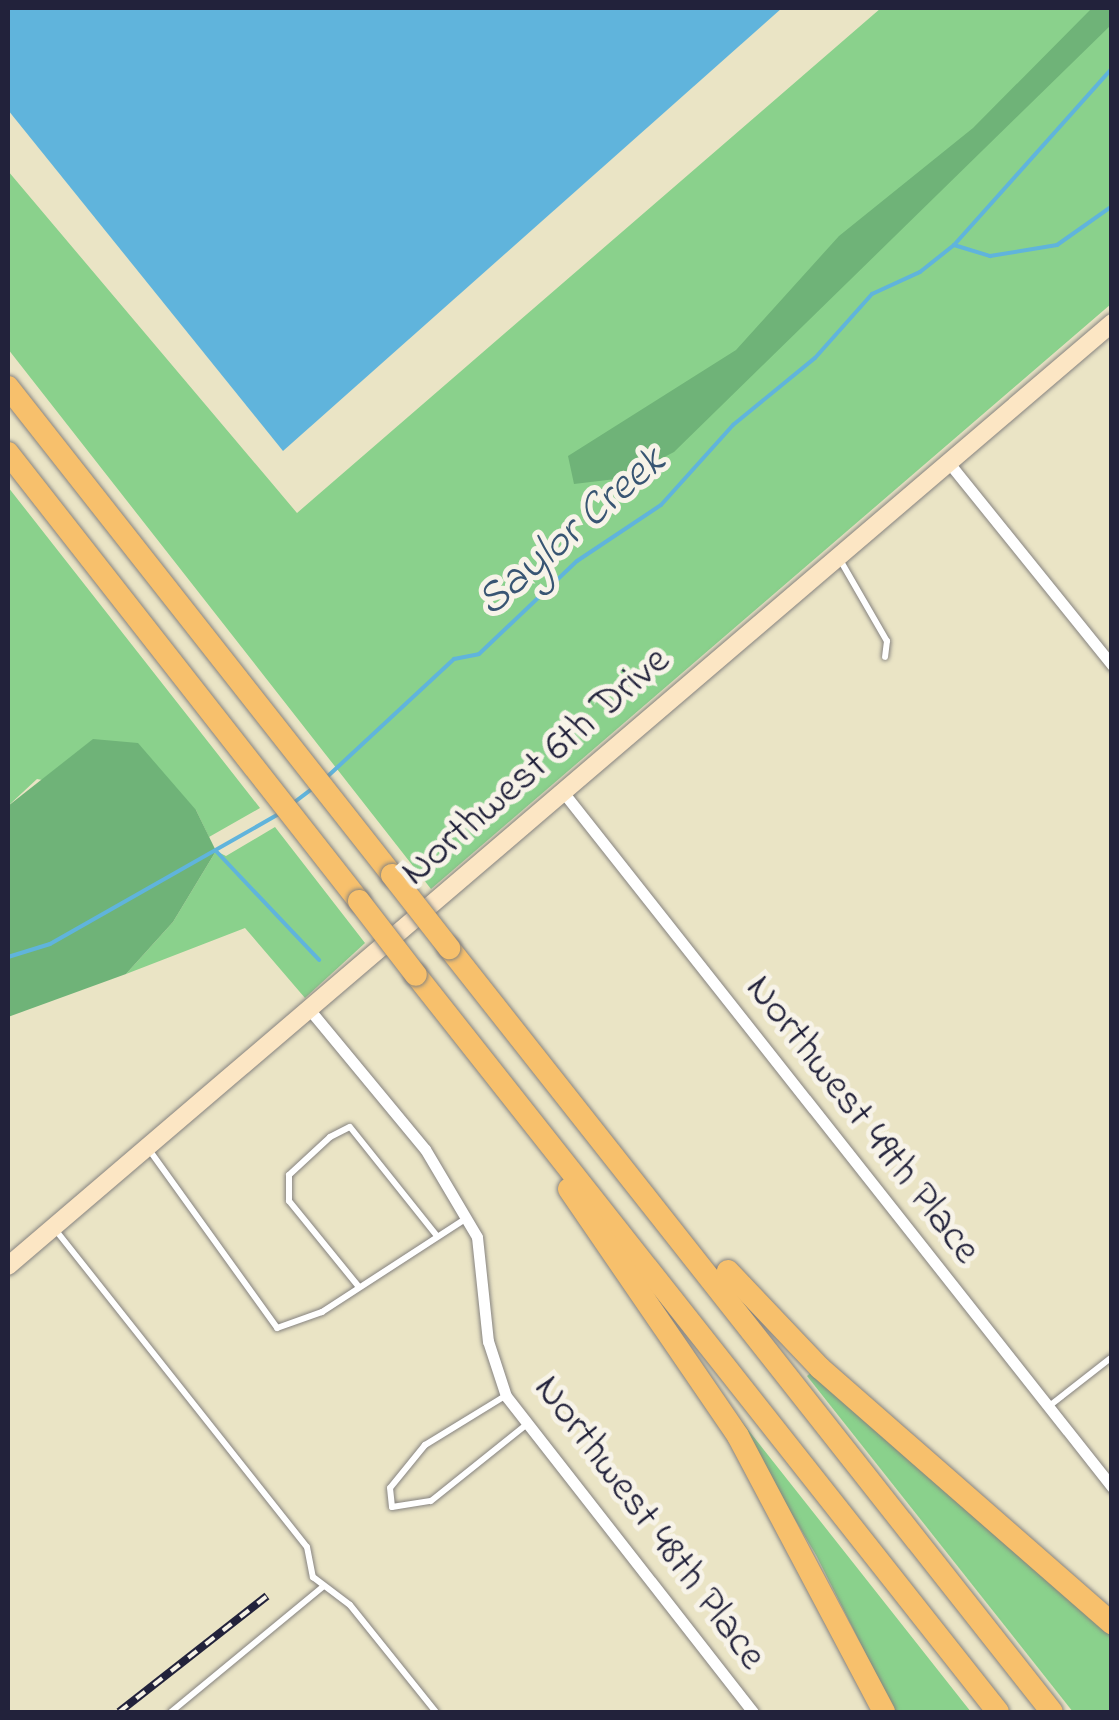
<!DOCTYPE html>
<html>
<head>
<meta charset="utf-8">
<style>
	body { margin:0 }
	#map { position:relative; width:1119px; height:1720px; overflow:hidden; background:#eae4c5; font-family:"Indie Flower",sans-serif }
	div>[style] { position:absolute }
	.green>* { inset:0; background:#8ad18c }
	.forest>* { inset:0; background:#6fb378 }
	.water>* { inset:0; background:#60b4dc }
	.stream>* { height:4px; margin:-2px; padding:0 2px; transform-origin:2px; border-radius:2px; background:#60b4dc }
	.roads { filter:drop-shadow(0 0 2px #868380) drop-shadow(0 0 2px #868380) }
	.service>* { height:6px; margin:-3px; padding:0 3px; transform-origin:3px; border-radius:3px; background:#fff }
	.minor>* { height:11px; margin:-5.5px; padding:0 5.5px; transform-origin:5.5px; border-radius:5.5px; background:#fff }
	.secondary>* { height:18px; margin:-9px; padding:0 9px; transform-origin:9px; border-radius:9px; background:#fce6c4 }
	.motorway>* { height:22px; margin:-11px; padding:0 11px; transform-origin:11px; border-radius:11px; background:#f7c06c }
	.rail>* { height:8px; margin-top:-4px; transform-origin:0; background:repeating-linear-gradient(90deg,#f7f3e8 0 11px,#22223b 0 22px); box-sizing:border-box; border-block:2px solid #22223b }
	.bridges { filter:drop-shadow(0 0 2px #868380) drop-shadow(0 0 2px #868380) }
	.motorway-bridge>* { height:22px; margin:-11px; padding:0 11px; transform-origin:11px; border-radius:11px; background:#f7c06c }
	span { translate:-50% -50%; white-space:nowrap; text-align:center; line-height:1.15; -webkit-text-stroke:10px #f7f3e8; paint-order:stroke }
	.street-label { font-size:42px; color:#22223b }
	.water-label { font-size:45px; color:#385573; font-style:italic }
	.frame { position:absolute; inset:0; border:10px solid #22223b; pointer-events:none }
</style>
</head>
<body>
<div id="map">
	<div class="green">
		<div style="clip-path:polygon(881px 8px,1111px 8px,1111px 304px,431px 889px,8px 349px,8px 171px,297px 513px)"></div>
		<div style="clip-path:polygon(8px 487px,260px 808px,209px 837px,196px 810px,37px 779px,8px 806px)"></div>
		<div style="clip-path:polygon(275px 827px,365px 943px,305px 998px,245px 928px,126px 974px,173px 922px,216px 851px,226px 856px)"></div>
		<div style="clip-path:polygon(813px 1371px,1111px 1635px,1111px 1712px,1073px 1712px,807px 1376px)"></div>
		<div style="clip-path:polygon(723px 1398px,971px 1712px,895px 1712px,816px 1555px)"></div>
	</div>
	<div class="forest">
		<div style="clip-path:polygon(1092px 8px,1111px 8px,1111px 25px,674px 452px,624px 478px,574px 484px,568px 456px,736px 350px,839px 236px,973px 128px)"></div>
		<div style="clip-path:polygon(93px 739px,138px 743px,196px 810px,216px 851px,173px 922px,126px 974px,8px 1017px,8px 806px)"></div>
	</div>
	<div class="water">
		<div style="clip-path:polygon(8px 8px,782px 8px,283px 451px,8px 110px)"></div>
	</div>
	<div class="stream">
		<div style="left:954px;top:245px;width:38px;rotate:17deg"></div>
		<div style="left:990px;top:256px;width:68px;rotate:-9.3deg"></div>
		<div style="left:1057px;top:245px;width:67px;rotate:-35.3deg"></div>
		<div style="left:328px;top:776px;width:172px;rotate:-42.9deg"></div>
		<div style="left:454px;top:659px;width:25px;rotate:-11deg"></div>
		<div style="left:479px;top:654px;width:135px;rotate:-43.5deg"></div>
		<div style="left:577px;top:561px;width:101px;rotate:-33.7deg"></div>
		<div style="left:661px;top:505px;width:108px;rotate:-48deg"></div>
		<div style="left:733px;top:425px;width:106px;rotate:-39.3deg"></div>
		<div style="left:815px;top:358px;width:86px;rotate:-48.3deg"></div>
		<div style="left:872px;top:294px;width:53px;rotate:-24.6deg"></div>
		<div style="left:920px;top:272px;width:43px;rotate:-38.5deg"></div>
		<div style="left:954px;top:245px;width:237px;rotate:-48.2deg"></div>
		<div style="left:292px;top:804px;width:25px;rotate:-37deg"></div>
		<div style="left:216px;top:851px;width:150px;rotate:46.6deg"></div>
		<div style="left:8px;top:957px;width:44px;rotate:-17.2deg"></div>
		<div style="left:50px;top:944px;width:266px;rotate:-29.6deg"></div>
	</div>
	<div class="roads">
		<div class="service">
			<div style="left:839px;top:558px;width:96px;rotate:60deg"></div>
			<div style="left:887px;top:641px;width:16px;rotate:97deg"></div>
			<div style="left:150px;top:1151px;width:218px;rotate:54.3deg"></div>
			<div style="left:277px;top:1328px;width:48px;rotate:-19.6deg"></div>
			<div style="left:322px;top:1312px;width:171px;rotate:-33deg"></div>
			<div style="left:54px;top:1228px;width:407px;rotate:51.6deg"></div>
			<div style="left:307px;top:1547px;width:31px;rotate:79deg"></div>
			<div style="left:313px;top:1577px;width:46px;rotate:37.1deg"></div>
			<div style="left:350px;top:1605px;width:137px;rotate:51.2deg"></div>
			<div style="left:359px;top:1287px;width:111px;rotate:-129.1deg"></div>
			<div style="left:289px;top:1201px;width:26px;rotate:-90deg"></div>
			<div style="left:289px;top:1175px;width:56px;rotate:-42.8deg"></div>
			<div style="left:330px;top:1137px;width:22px;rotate:-27deg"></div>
			<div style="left:350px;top:1127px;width:139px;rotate:51.4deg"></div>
			<div style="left:505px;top:1396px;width:94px;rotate:148.5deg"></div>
			<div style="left:425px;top:1445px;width:55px;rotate:129.1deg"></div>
			<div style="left:390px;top:1488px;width:19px;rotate:84deg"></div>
			<div style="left:392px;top:1507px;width:39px;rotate:-9deg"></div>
			<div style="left:431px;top:1501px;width:123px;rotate:-38.7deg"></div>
			<div style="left:1048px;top:1407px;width:81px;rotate:-38deg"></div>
			<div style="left:171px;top:1712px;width:198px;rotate:-39.5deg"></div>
		</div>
		<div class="minor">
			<div style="left:949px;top:463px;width:260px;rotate:51.1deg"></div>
			<div style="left:563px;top:792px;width:886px;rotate:51.69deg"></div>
			<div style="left:309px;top:1009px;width:182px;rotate:50.4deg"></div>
			<div style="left:425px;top:1149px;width:102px;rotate:59.4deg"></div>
			<div style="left:477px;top:1237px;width:105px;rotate:84deg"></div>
			<div style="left:488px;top:1341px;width:58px;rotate:71.9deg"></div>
			<div style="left:506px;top:1396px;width:401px;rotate:52deg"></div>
		</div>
		<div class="secondary">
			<div style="left:8px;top:1266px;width:1452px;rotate:-40.5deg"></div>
		</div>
		<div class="motorway">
			<div style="left:8px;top:387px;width:621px;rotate:51.8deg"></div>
			<div style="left:8px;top:453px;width:569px;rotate:51.92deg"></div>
			<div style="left:449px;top:948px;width:973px;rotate:51.72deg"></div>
			<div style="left:416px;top:975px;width:939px;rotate:51.7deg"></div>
			<div style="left:569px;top:1189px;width:299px;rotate:55.6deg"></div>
			<div style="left:738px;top:1436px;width:312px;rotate:62.1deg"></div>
			<div style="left:728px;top:1271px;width:134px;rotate:46.5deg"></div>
			<div style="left:820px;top:1368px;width:388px;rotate:41.2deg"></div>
		</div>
	</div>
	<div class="rail">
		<div style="left:119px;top:1712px;width:188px;rotate:-38.1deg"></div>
	</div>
	<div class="bridges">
		<div class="motorway-bridge">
			<div style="left:392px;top:875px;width:93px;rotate:52deg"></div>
			<div style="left:359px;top:901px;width:93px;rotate:52.4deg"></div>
		</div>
	</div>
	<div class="street-label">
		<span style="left:536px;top:767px;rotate:-41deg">Northwest 6th Drive</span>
		<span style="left:862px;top:1120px;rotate:52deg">Northwest 49th Place</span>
		<span style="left:649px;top:1523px;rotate:53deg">Northwest 48th Place</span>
	</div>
	<div class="water-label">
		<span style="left:572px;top:533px;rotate:-41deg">Saylor Creek</span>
	</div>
	<div class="frame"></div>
</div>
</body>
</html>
